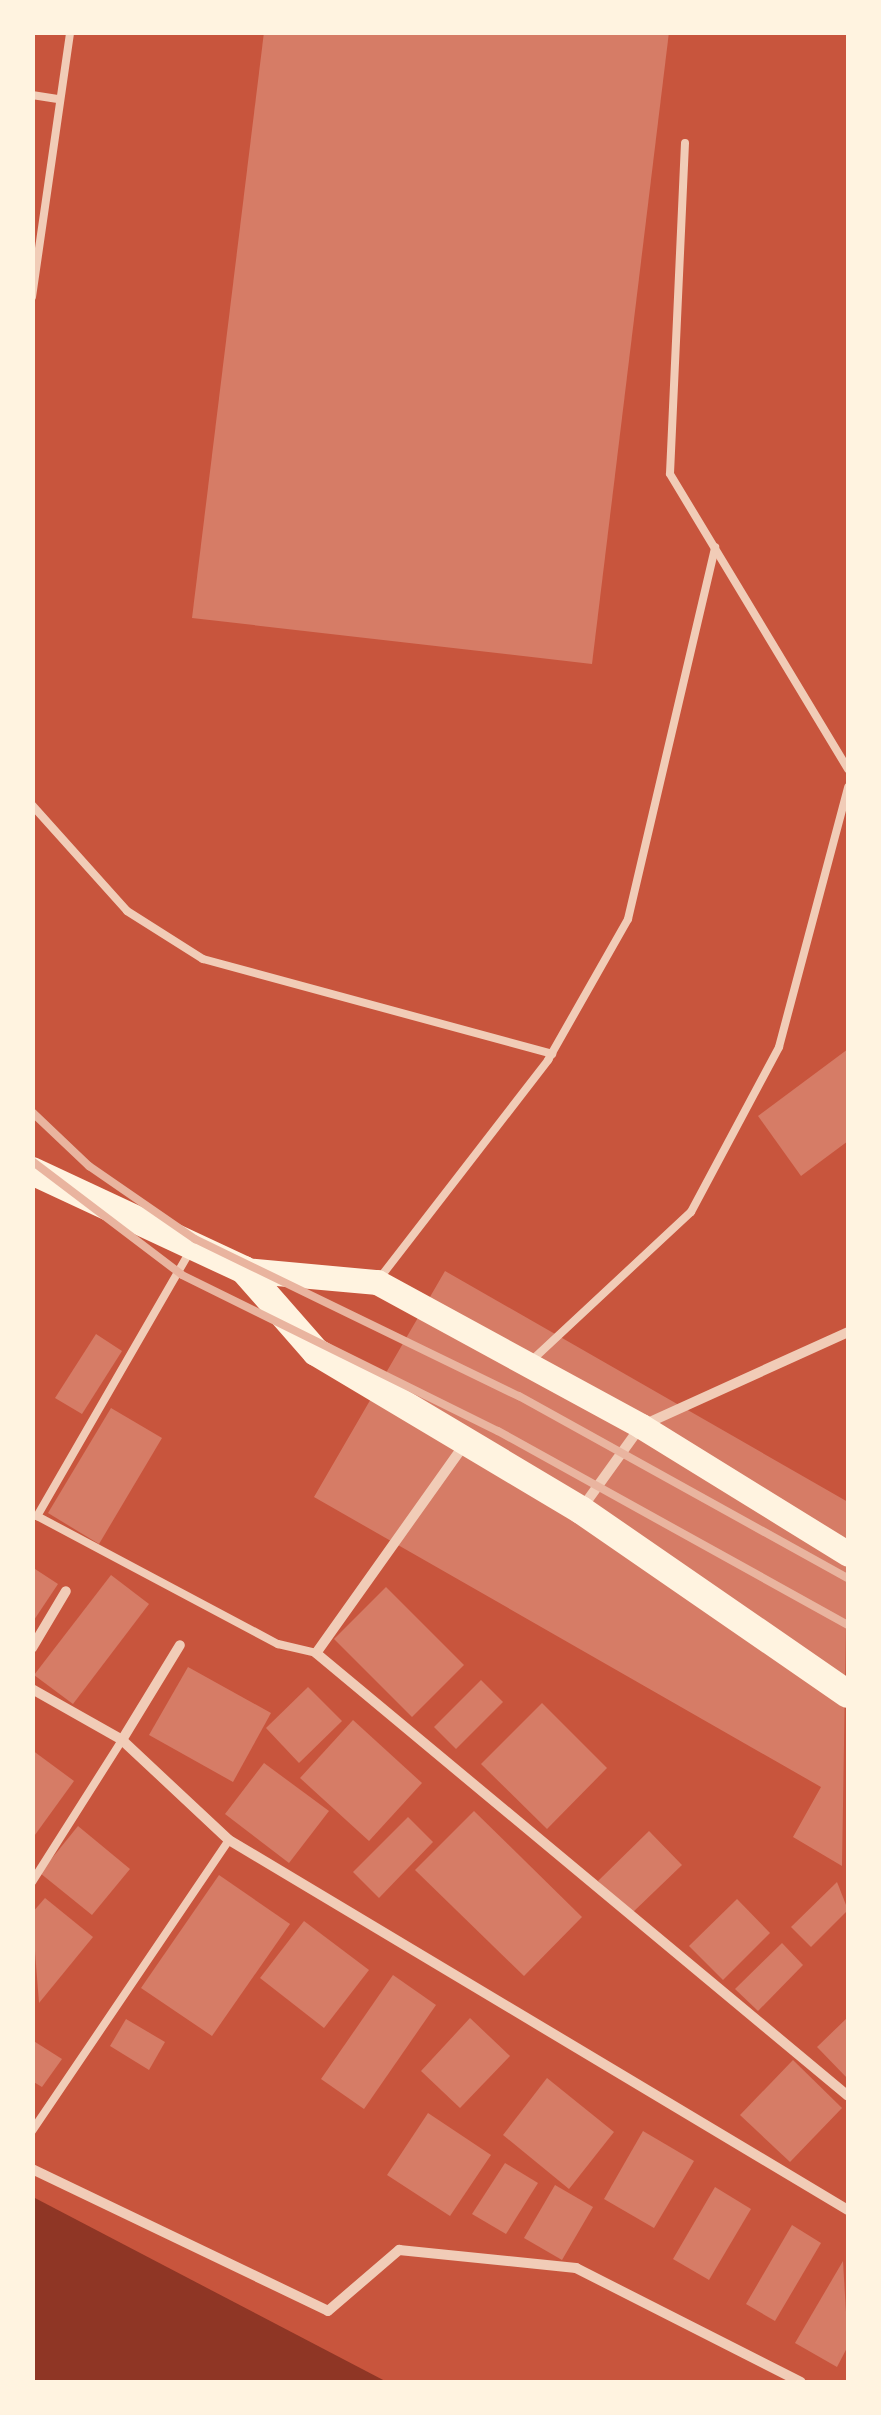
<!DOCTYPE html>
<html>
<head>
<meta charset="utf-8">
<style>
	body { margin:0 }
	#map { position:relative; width:881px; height:2415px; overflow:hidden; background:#c8553d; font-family:"Source Serif 4",serif }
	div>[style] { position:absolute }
	.water>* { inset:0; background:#8f3625 }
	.building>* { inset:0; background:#d67c66 }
	.service>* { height:8px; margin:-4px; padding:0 4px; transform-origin:4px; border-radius:4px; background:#f1ccb7 }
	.minor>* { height:10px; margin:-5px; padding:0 5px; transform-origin:5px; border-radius:5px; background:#f1ccb7 }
	.primary>* { height:25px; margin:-12.5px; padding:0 12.5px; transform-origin:12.5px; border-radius:12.5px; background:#fff3e0 }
	.trunk>* { height:28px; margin:-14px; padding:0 14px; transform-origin:14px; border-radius:14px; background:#fff3e0 }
	.rail>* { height:8px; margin:-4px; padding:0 4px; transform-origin:4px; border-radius:4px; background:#e9b49f }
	span { translate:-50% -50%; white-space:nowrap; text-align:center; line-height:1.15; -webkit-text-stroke:9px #fff3e0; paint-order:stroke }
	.frame { position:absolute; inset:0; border:35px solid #fff3e0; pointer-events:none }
</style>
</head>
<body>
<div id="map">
	<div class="water">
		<div style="clip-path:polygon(33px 2197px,387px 2382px,33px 2382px)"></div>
	</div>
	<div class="building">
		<div style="clip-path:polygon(264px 32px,669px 32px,592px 664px,192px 618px)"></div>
		<div style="clip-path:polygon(848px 1049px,848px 1141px,801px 1176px,758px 1116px)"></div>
		<div style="clip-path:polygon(445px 1271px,848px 1502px,842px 1866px,793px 1837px,821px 1787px,314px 1497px)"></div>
		<div style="clip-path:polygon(96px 1334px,122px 1351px,82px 1414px,55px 1398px)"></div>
		<div style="clip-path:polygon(111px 1408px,162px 1438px,99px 1544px,48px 1513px)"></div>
		<div style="clip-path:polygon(32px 1567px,58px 1584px,32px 1623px)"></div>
		<div style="clip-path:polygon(111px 1575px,149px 1604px,73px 1704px,34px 1675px)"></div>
		<div style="clip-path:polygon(386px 1587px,464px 1665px,412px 1717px,334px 1639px)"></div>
		<div style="clip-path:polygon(188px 1667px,271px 1713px,233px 1782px,149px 1735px)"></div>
		<div style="clip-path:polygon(481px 1680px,503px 1702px,456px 1749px,434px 1727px)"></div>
		<div style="clip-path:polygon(308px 1687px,342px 1721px,299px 1763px,266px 1728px)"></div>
		<div style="clip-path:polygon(542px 1703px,607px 1768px,547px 1829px,481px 1764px)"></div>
		<div style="clip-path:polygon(353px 1720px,422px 1783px,369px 1841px,300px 1778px)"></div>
		<div style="clip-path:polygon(32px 1750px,74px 1781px,32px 1839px)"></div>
		<div style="clip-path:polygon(264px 1763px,329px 1811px,289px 1863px,225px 1814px)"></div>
		<div style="clip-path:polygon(474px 1811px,582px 1917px,524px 1976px,415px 1870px)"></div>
		<div style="clip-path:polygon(408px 1817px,433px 1842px,379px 1898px,353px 1872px)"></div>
		<div style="clip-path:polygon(78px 1826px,130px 1869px,92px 1915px,40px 1873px)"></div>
		<div style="clip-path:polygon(649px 1831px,682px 1865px,631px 1914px,598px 1881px)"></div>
		<div style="clip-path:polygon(219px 1875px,290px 1924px,212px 2036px,141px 1988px)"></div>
		<div style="clip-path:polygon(837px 1882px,848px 1910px,811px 1947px,791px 1927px)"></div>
		<div style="clip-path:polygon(45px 1898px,93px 1937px,39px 2003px,32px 1913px)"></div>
		<div style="clip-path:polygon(737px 1899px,770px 1933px,723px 1980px,689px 1946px)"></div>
		<div style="clip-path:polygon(304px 1921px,369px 1970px,324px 2028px,260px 1978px)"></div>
		<div style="clip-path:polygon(782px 1943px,803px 1965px,758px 2011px,735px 1989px)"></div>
		<div style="clip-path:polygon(393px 1975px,436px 2005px,364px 2109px,321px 2079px)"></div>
		<div style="clip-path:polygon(848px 2017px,848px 2079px,817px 2047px)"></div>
		<div style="clip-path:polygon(470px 2018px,510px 2056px,460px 2108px,421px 2071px)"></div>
		<div style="clip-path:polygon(126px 2019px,165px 2042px,149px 2070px,110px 2046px)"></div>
		<div style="clip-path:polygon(32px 2040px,62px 2059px,42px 2087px,32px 2081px)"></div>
		<div style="clip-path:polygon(793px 2060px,842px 2108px,790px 2162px,740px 2115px)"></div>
		<div style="clip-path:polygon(547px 2078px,614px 2132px,569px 2189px,503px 2135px)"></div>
		<div style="clip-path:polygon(428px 2113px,491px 2155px,450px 2216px,387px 2175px)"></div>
		<div style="clip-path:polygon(643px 2131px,694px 2161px,654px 2228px,604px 2199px)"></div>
		<div style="clip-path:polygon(505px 2163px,538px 2183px,506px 2234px,472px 2214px)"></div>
		<div style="clip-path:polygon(555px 2185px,593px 2207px,562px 2260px,524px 2238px)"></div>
		<div style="clip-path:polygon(715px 2187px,751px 2209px,709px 2280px,673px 2259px)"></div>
		<div style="clip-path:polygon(792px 2225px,821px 2243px,775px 2321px,746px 2304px)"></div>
		<div style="clip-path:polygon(843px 2261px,848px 2346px,837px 2367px,795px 2343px)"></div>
	</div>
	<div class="service">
		<div style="left:32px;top:95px;width:26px;rotate:9deg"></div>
		<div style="left:685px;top:143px;width:331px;rotate:92.6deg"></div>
		<div style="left:670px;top:474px;width:345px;rotate:58.9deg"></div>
		<div style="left:32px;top:297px;width:268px;rotate:-81.8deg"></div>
		<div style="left:32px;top:805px;width:142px;rotate:48.1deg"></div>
		<div style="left:127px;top:911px;width:90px;rotate:32.3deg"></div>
		<div style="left:203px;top:959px;width:362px;rotate:15.2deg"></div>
		<div style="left:189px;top:1253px;width:304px;rotate:120deg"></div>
		<div style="left:37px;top:1516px;width:273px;rotate:28deg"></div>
		<div style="left:278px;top:1644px;width:39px;rotate:13deg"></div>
		<div style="left:379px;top:1279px;width:277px;rotate:-52.3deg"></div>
		<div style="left:548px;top:1060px;width:162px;rotate:-60.4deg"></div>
		<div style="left:628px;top:919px;width:382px;rotate:-76.8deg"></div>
		<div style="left:530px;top:1362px;width:220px;rotate:-43deg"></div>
		<div style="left:691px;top:1212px;width:187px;rotate:-61.9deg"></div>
		<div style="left:779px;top:1047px;width:269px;rotate:-75.1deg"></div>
		<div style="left:32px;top:1882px;width:168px;rotate:-57.6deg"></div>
		<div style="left:32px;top:2131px;width:351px;rotate:-55.9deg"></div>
	</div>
	<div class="minor">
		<div style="left:464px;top:1445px;width:255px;rotate:125.4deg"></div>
		<div style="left:316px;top:1653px;width:692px;rotate:39.78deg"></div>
		<div style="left:582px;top:1508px;width:101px;rotate:-54.3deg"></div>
		<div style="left:641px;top:1426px;width:227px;rotate:-24.4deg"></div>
		<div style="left:32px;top:1648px;width:66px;rotate:-59.2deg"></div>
		<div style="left:32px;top:1689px;width:103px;rotate:29.5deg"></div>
		<div style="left:122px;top:1740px;width:146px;rotate:43.1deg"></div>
		<div style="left:229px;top:1840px;width:721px;rotate:30.87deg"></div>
		<div style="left:122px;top:1740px;width:111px;rotate:-58.6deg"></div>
		<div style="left:32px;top:2169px;width:328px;rotate:25.6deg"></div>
		<div style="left:328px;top:2311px;width:94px;rotate:-40.7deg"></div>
		<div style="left:399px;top:2250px;width:178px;rotate:5.8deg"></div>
		<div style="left:576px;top:2268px;width:252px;rotate:26.9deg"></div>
	</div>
	<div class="primary">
		<div style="left:244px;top:1270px;width:134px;rotate:5.2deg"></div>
		<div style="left:377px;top:1282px;width:301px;rotate:28.6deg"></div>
		<div style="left:641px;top:1426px;width:243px;rotate:31.7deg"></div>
	</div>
	<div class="trunk">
		<div style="left:32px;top:1171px;width:234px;rotate:25deg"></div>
		<div style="left:244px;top:1270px;width:109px;rotate:48.7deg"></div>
		<div style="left:316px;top:1352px;width:309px;rotate:30.8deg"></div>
		<div style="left:581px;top:1510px;width:324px;rotate:34.6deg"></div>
	</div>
	<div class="rail">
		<div style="left:32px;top:1112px;width:79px;rotate:43.5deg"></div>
		<div style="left:89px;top:1166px;width:129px;rotate:34.6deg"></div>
		<div style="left:195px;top:1239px;width:360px;rotate:25.9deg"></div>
		<div style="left:519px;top:1396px;width:376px;rotate:29deg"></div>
		<div style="left:32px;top:1161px;width:188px;rotate:37.2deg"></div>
		<div style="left:182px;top:1275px;width:352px;rotate:26.3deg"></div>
		<div style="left:498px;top:1431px;width:400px;rotate:29deg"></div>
	</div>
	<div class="frame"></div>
</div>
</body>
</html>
